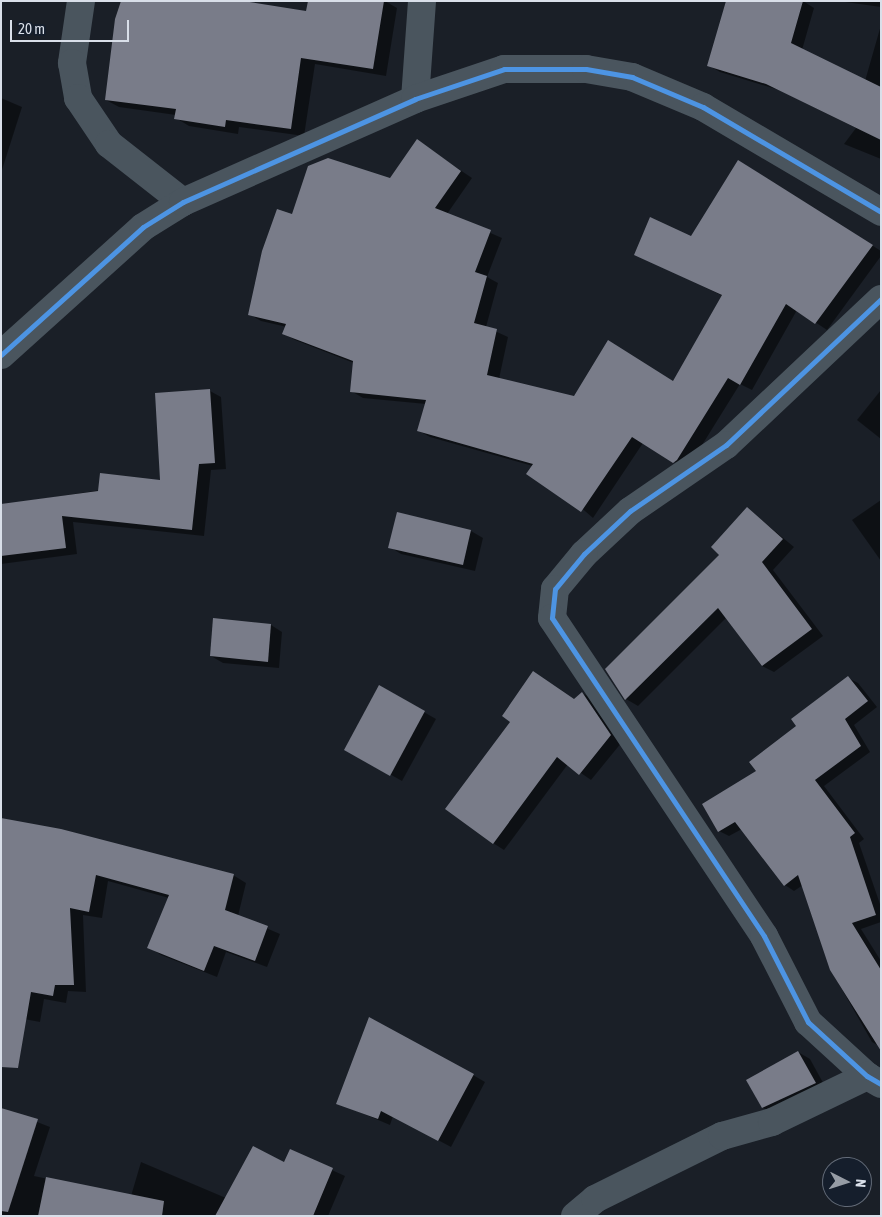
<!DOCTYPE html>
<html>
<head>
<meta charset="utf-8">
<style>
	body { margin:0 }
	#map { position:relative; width:882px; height:1217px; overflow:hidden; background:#1a1f27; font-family:"Asap Condensed",sans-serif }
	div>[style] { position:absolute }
	.shadow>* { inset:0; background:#0007 }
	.building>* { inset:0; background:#797c89 }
	.minor>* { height:28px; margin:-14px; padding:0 14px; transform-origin:14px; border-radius:14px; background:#4a555e }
	.tertiary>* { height:28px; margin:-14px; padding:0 14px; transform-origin:14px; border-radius:14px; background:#4a555e }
	.cycleway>* { height:5px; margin:-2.5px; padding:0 2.5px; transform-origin:2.5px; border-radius:2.5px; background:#4d94e3 }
	span { translate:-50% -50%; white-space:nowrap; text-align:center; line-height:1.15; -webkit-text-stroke:5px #151e2c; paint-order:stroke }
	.frame { position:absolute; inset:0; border:2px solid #d9dfe9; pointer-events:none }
	.north { position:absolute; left:822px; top:1157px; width:50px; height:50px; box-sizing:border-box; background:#151e2c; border:1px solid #636b78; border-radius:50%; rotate:95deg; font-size:14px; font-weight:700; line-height:20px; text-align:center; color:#d9dfe9 }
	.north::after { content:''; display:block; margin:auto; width:18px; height:22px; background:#969ca5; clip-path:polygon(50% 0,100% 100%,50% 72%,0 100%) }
	.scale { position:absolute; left:10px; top:20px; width:119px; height:22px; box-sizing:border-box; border:2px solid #d9dfe9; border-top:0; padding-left:6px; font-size:15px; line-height:18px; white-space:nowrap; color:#d9dfe9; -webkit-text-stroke:4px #151e2c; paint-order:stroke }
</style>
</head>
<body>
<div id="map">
	<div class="shadow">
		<div style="clip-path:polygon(309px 1px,385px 1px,397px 8px,386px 76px,315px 64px,304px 136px,239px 127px,238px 134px,189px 126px,176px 118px,176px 115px,119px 107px,106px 100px,307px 13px)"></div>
		<div style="clip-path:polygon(727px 1px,803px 1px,814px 8px,802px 50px,865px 81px,881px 25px,881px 159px,844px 144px,856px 128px,779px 90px,720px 72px,708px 65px)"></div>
		<div style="clip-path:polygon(838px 1px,881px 1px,881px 7px)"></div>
		<div style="clip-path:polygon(1px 98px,22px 107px,1px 173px)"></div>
		<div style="clip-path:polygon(417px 141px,472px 178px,447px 214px,502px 238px,487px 277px,498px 283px,486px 327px,508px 337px,499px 379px,575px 397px,673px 382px,723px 296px,635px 254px,692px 237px,750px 168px,881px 251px,881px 256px,827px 330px,797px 310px,752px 390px,740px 384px,689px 466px,685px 468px,643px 443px,593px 518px,533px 466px,430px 437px,419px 431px,426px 404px,363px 398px,351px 391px,354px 363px,295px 340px,284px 334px,287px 327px,261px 321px,249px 314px,293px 216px,390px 179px)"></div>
		<div style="clip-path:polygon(881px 390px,881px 439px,857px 420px)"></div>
		<div style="clip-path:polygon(210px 391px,221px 397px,226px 469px,211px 470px,204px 536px,73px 522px,77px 554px,1px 564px,1px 505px,161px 481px)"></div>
		<div style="clip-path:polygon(881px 500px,881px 561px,852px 520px)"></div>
		<div style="clip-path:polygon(747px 508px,794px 547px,773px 570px,823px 636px,774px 672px,762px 666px,726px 618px,638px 706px,626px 699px,606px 669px,721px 555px)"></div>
		<div style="clip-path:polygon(397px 514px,471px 531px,483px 538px,475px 571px,401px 554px,390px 547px)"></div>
		<div style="clip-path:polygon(271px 625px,282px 632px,279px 668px,223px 663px,211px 656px)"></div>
		<div style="clip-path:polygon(848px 678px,858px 683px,877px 707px,854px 725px,870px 752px,824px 786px,864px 839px,859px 843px,881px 907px,881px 922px,861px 929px,881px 961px,881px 1047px,872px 1042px,831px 970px,803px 885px,794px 891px,785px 885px,742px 829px,729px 836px,719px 831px,758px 772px,798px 726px)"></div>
		<div style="clip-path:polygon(380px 687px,436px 719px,402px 781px,345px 749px)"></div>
		<div style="clip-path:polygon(582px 693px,594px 700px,622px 742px,591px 780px,568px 764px,504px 850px,493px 843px,575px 700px)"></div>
		<div style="clip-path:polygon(1px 820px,233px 875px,246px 883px,238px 916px,280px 934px,267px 967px,226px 952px,217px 977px,161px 955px,149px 947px,169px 898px,108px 881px,102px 918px,83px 915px,86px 992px,68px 991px,66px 1003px,44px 999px,40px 1022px,13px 1017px)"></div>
		<div style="clip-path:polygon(798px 1052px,810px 1059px,827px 1090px,775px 1114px,763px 1108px,748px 1081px)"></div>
		<div style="clip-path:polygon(473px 1075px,485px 1082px,451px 1147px,393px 1116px,390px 1125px,338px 1103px)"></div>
		<div style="clip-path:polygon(1px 1108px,50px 1127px,34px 1176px,131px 1196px,141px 1162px,226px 1198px,285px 1164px,290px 1151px,345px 1176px,328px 1216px,317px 1216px,297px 1207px,293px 1216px,1px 1216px)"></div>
	</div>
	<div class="building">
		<div style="clip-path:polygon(121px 1px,243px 1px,306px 11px,308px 1px,384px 1px,373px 69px,301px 58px,291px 129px,226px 120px,225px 127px,174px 119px,176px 109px,105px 100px,115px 19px)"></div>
		<div style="clip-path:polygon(726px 1px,803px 1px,791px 43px,881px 87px,881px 140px,766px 84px,707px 66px)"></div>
		<div style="clip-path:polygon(417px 139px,461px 171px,435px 208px,491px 230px,475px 272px,487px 276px,474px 323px,497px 329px,487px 375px,574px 396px,608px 340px,673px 381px,722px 295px,634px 255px,650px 217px,691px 236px,738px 160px,873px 245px,815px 324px,786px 304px,740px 385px,728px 378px,677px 460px,673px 463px,632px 437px,581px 512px,526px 474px,533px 464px,417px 431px,426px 400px,350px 392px,353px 361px,282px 334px,286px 324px,248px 315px,262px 251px,277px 209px,292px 214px,308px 166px,328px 158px,390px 178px)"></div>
		<div style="clip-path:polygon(210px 389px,215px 463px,199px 464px,192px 530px,62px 516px,66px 548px,1px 556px,1px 504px,98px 491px,100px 473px,160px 480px,155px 393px)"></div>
		<div style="clip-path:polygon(747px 507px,783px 539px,762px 562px,812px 629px,762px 666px,718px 608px,625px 700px,605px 669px,719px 555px,711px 547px)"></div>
		<div style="clip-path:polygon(397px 512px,471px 530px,463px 565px,388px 548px)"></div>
		<div style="clip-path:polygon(213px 618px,271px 624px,268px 662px,210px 656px)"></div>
		<div style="clip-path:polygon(533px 671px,574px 699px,582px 692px,611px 735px,579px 775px,557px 757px,493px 844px,445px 809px,510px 722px,502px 716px)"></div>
		<div style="clip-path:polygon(848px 676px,868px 701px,845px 719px,861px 746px,815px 780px,855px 833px,850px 837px,876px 915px,852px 923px,881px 970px,881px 1051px,830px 970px,798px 875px,784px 886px,735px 822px,718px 832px,702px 804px,756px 771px,749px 762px,796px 726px,791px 719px)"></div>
		<div style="clip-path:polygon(379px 685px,425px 711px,390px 776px,344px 750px)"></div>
		<div style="clip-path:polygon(1px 818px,61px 829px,234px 874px,225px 910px,268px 926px,255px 961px,214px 946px,204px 971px,147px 948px,169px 895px,96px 875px,89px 912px,70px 908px,74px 985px,55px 985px,53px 996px,31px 992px,18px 1068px,1px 1067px)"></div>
		<div style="clip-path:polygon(369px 1017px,474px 1074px,438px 1141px,381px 1111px,378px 1119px,336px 1104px)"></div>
		<div style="clip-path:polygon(798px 1051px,816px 1083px,762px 1108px,746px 1080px)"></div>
		<div style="clip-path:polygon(1px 1108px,38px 1119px,8px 1212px,1px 1211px)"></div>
		<div style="clip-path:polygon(253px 1146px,284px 1162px,290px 1149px,333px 1168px,313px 1216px,215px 1216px)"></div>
		<div style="clip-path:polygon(46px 1177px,164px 1201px,162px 1216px,38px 1216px)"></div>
	</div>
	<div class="minor">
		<div style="left:81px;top:1px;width:63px;rotate:98.3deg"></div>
		<div style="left:72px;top:63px;width:36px;rotate:80deg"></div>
		<div style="left:78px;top:98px;width:55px;rotate:56deg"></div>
		<div style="left:109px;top:144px;width:94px;rotate:38.1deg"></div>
		<div style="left:415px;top:99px;width:98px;rotate:-85.9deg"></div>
		<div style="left:881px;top:299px;width:213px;rotate:136.7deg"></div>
		<div style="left:726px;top:445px;width:116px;rotate:145.5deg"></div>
		<div style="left:630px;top:511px;width:63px;rotate:136.9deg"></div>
		<div style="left:584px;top:554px;width:45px;rotate:129.6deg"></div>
		<div style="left:555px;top:589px;width:29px;rotate:96deg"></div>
		<div style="left:552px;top:618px;width:382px;rotate:56.3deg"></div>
		<div style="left:764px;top:936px;width:97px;rotate:62.9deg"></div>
		<div style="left:808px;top:1022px;width:80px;rotate:42.5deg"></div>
		<div style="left:867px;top:1076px;width:16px;rotate:30deg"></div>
		<div style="left:575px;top:1216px;width:26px;rotate:-40deg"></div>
		<div style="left:595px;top:1199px;width:142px;rotate:-26.4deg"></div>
		<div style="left:722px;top:1136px;width:52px;rotate:-15.6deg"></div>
		<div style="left:772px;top:1122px;width:106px;rotate:-25.8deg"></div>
	</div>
	<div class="tertiary">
		<div style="left:1px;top:355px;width:191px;rotate:-42deg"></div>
		<div style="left:143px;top:227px;width:47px;rotate:-32deg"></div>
		<div style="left:183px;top:202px;width:254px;rotate:-23.9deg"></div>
		<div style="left:415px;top:99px;width:94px;rotate:-18.6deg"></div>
		<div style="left:504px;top:69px;width:82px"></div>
		<div style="left:586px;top:69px;width:47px;rotate:9.9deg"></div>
		<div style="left:632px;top:77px;width:77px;rotate:22.9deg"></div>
		<div style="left:703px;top:107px;width:207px;rotate:30.5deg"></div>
	</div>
	<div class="cycleway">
		<div style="left:881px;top:299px;width:213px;rotate:136.7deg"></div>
		<div style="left:726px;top:445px;width:116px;rotate:145.5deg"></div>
		<div style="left:630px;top:511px;width:63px;rotate:136.9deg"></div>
		<div style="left:584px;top:554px;width:45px;rotate:129.6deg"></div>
		<div style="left:555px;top:589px;width:29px;rotate:96deg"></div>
		<div style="left:552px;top:618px;width:382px;rotate:56.3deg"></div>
		<div style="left:764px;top:936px;width:97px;rotate:62.9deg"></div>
		<div style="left:808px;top:1022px;width:80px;rotate:42.5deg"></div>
		<div style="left:867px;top:1076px;width:16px;rotate:30deg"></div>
		<div style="left:1px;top:355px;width:191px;rotate:-42deg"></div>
		<div style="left:143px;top:227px;width:47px;rotate:-32deg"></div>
		<div style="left:183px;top:202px;width:254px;rotate:-23.9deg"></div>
		<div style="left:415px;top:99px;width:94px;rotate:-18.6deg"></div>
		<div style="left:504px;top:69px;width:82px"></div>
		<div style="left:586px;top:69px;width:47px;rotate:9.9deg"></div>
		<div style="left:632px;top:77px;width:77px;rotate:22.9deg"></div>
		<div style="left:703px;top:107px;width:207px;rotate:30.5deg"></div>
	</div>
	<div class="frame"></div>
	<div class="north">N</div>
	<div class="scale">20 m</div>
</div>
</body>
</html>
